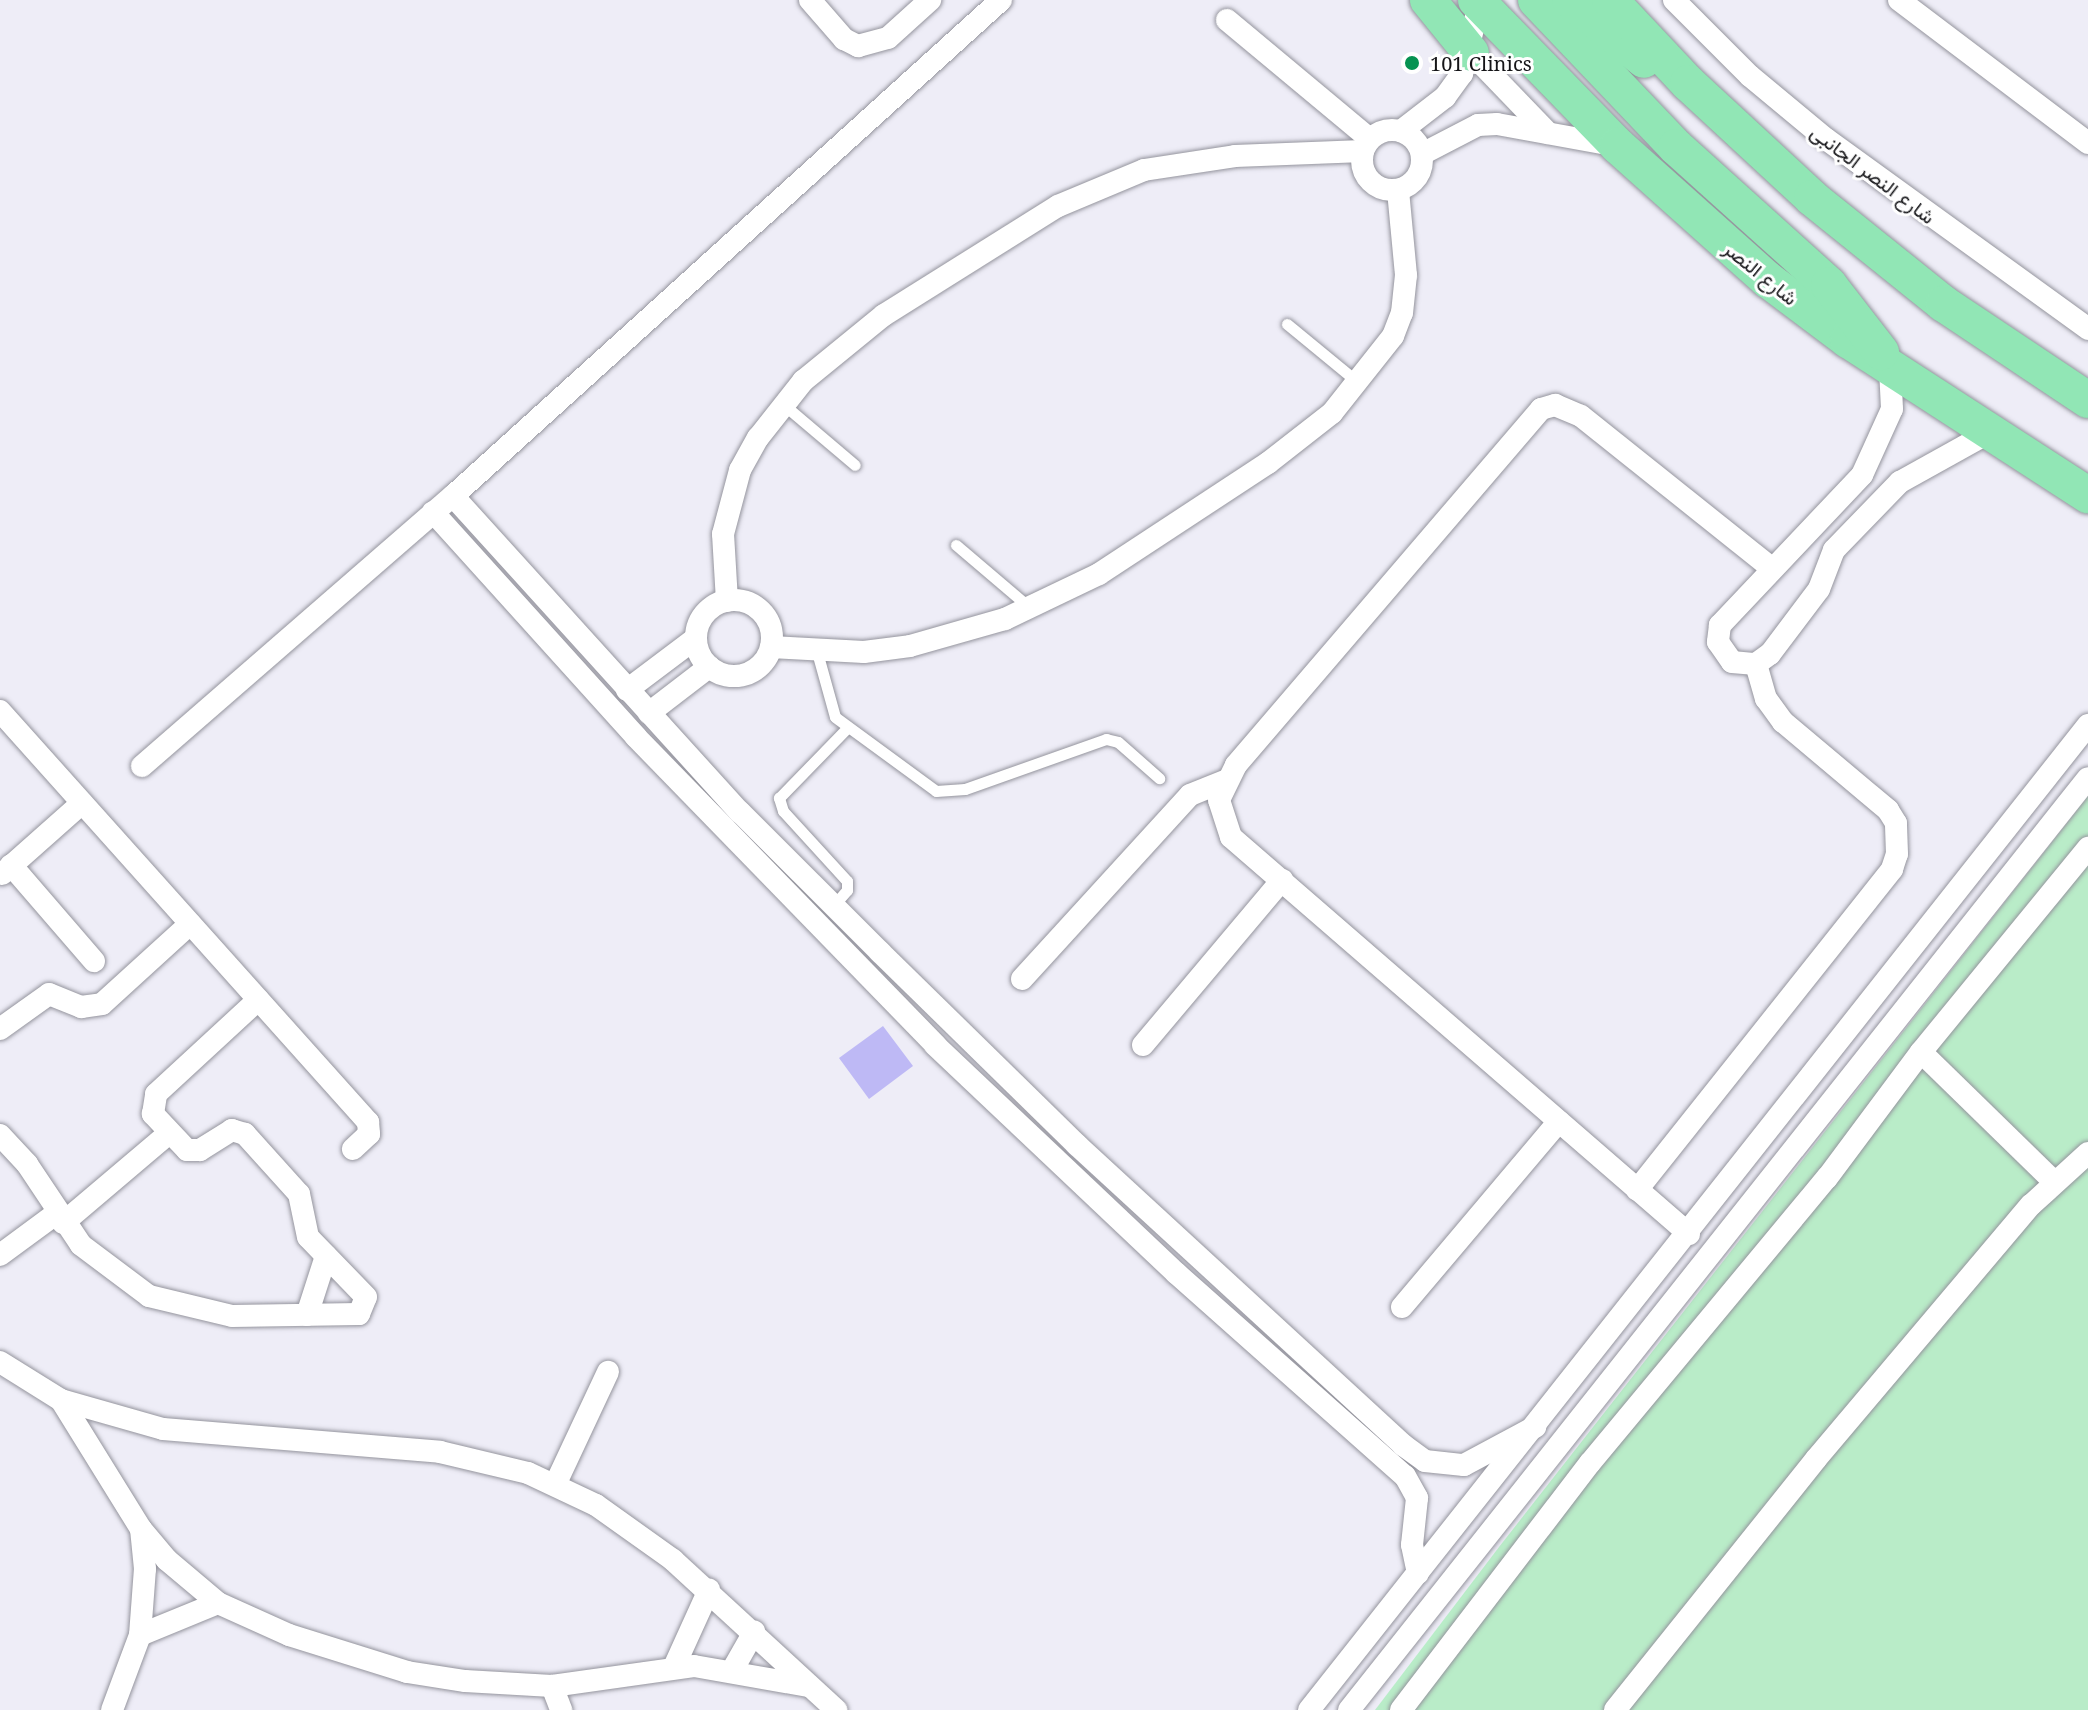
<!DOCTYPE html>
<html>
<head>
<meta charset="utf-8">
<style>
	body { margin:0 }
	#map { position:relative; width:2088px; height:1710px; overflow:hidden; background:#eeedf7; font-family:"Noto Serif",Vazirmatn,serif }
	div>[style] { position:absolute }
	.green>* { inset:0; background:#b9ecc8 }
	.building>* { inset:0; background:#beb9f5 }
	.roads { filter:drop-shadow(0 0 2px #94949d) drop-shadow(0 0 2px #94949d) }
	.lane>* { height:11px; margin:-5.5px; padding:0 5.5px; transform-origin:5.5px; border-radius:5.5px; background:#fff }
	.street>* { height:22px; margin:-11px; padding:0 11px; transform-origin:11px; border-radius:11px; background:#fff }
	.street>.ring { margin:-11px; padding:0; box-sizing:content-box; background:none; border:22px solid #fff; border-radius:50% }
	.primary>* { height:36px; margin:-18px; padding:0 18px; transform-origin:18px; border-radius:18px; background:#91e6b5 }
	.dots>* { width:22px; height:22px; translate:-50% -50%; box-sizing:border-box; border:4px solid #fff; border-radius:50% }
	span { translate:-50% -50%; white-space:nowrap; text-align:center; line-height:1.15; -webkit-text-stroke:6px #fff; paint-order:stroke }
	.poi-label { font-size:20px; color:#151518 }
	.left { translate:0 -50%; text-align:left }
	.street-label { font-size:20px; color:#151518 }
</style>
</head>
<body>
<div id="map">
	<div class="green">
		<div style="clip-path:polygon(2088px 796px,2088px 1710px,1375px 1710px,1499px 1547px)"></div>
	</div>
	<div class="building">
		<div style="clip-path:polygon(883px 1026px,913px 1066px,869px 1099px,839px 1058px)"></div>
	</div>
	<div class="roads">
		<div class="lane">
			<div style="left:1287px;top:324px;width:94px;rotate:39.4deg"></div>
			<div style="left:783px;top:404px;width:94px;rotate:40.3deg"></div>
			<div style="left:956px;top:545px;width:97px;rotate:40.4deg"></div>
			<div style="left:817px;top:652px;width:67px;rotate:74.5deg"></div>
			<div style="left:835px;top:717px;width:125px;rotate:36.2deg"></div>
			<div style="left:936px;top:791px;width:29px;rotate:-4deg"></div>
			<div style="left:965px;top:789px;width:150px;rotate:-19.5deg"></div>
			<div style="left:1106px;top:739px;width:12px;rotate:14deg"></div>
			<div style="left:1118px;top:742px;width:55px;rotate:41.3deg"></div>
			<div style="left:834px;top:905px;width:20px;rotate:-49deg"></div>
			<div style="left:847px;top:890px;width:9px;rotate:-90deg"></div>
			<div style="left:847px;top:881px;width:95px;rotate:-132.4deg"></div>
			<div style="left:783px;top:811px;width:14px;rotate:-107deg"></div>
			<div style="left:779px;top:798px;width:98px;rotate:-45.8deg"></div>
		</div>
		<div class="street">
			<div style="left:810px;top:0;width:52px;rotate:48.9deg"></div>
			<div style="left:844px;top:39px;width:16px;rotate:27deg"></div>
			<div style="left:858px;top:46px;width:31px;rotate:-15deg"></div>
			<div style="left:888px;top:38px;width:57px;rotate:-42.1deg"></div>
			<div style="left:1674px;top:0;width:107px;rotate:45deg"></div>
			<div style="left:1750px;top:76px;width:99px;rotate:39.7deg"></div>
			<div style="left:1826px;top:139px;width:324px;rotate:35.9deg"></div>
			<div style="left:1899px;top:0;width:237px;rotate:37.1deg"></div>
			<div style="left:1227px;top:20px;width:186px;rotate:39.8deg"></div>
			<div style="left:1471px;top:53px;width:111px;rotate:46.1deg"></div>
			<div class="ring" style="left:1362px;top:130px;width:38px;height:38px"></div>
			<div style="left:1401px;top:131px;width:56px;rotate:-37.7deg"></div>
			<div style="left:1445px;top:97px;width:29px;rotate:-54deg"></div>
			<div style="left:1462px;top:74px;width:72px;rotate:-76.3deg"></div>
			<div style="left:1422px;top:154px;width:63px;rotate:-27.4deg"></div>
			<div style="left:1478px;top:125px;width:19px;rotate:-3deg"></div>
			<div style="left:1497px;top:124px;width:123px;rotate:10.3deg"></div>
			<div style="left:1890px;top:368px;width:41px;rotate:87.2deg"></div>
			<div style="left:1892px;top:409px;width:72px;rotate:114.4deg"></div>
			<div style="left:1862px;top:475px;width:207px;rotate:133.4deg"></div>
			<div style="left:1720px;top:625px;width:17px;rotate:97deg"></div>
			<div style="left:1718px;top:642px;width:24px;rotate:55deg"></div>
			<div style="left:1732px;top:662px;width:24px;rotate:5deg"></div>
			<div style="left:1756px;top:664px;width:17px;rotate:-36deg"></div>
			<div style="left:1770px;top:654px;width:81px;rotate:-53deg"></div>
			<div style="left:1819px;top:589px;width:42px;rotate:-69deg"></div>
			<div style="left:1834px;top:550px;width:95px;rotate:-45.9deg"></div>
			<div style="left:1900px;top:482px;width:101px;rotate:-29.1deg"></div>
			<div style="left:453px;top:496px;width:427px;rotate:47.8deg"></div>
			<div style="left:740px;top:812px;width:198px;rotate:45deg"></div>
			<div style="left:880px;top:952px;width:276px;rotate:44.4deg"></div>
			<div style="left:1077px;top:1145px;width:443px;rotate:42.6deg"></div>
			<div style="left:1403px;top:1445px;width:27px;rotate:36deg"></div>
			<div style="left:1425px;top:1461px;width:39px;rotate:6deg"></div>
			<div style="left:1464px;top:1465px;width:81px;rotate:-28.2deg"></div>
			<div style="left:433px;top:512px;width:303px;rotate:47.9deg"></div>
			<div style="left:636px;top:737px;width:429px;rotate:45.8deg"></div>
			<div style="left:935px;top:1045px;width:332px;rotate:43.4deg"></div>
			<div style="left:1176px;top:1273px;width:306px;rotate:41.6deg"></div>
			<div style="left:1405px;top:1476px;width:25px;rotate:61deg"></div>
			<div style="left:1417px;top:1498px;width:47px;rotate:96.1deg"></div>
			<div style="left:1412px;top:1545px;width:29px;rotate:78deg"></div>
			<div class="ring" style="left:696px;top:600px;width:54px;height:54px"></div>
			<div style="left:727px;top:601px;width:67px;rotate:-93.4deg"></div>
			<div style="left:723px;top:534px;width:66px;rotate:-75.1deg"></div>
			<div style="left:740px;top:470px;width:37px;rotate:-61deg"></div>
			<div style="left:758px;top:438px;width:73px;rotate:-51.7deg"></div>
			<div style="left:803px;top:381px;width:104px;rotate:-39.2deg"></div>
			<div style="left:884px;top:315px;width:205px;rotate:-32.1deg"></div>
			<div style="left:1058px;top:206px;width:93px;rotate:-22.7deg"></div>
			<div style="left:1144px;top:170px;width:92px;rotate:-8.7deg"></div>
			<div style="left:1235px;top:156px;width:128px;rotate:-2.2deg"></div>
			<div style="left:771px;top:647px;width:93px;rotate:3.1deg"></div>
			<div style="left:864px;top:652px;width:46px;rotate:-7.4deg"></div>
			<div style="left:910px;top:646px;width:99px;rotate:-15.9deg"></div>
			<div style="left:1005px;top:619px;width:104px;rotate:-25.6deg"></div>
			<div style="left:1099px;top:574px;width:202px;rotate:-33.3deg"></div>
			<div style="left:1268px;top:463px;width:81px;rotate:-38deg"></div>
			<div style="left:1332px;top:413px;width:98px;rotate:-51.6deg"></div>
			<div style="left:1393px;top:336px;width:25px;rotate:-69deg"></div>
			<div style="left:1402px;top:313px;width:38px;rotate:-84deg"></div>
			<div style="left:1406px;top:275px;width:85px;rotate:-95.4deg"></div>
			<div style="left:627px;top:690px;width:86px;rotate:-37deg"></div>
			<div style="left:0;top:711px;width:552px;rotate:48.16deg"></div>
			<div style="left:368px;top:1122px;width:12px;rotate:85deg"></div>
			<div style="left:369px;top:1134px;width:22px;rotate:137deg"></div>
			<div style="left:649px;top:713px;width:76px;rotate:-37.5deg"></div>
			<div style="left:142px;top:766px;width:412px;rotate:-41deg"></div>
			<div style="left:453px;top:496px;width:739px;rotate:-42.15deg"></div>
			<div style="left:11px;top:865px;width:127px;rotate:49.2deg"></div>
			<div style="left:2px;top:874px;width:107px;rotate:-41.6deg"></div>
			<div style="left:1022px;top:979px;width:249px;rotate:-47.6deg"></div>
			<div style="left:1190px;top:795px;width:37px;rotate:-22deg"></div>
			<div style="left:0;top:1029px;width:60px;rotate:-35.5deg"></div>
			<div style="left:49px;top:994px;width:35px;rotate:22deg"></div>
			<div style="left:81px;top:1007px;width:21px;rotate:-8deg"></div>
			<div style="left:102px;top:1004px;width:119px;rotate:-42.3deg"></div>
			<div style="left:1143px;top:1045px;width:216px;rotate:-49.9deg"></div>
			<div style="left:1921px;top:1052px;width:185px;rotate:44.3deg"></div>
			<div style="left:0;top:1135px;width:40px;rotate:47deg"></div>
			<div style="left:27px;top:1164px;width:97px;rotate:56.3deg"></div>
			<div style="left:81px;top:1245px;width:85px;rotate:36.9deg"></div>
			<div style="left:149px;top:1296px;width:85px;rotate:13.5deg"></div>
			<div style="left:232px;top:1316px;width:127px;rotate:-0.9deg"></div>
			<div style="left:359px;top:1314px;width:18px;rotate:-68deg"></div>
			<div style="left:366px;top:1297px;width:83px;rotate:-134deg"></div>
			<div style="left:308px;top:1237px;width:44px;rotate:-101.8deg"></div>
			<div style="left:299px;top:1194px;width:81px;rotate:-132deg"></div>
			<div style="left:245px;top:1134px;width:14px;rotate:-163deg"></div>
			<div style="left:232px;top:1130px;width:38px;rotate:148deg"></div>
			<div style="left:200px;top:1150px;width:13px;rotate:180deg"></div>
			<div style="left:187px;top:1150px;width:50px;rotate:-133.4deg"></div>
			<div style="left:153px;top:1114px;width:20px;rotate:-81deg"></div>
			<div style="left:156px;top:1094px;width:139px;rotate:-42.7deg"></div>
			<div style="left:1637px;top:1190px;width:410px;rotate:-51.5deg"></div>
			<div style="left:1892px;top:869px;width:16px;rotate:-72deg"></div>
			<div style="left:1897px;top:854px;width:31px;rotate:-92deg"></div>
			<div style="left:1896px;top:823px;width:15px;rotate:-122deg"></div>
			<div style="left:1888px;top:810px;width:137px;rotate:-140deg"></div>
			<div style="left:1783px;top:722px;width:29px;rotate:-126deg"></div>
			<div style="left:1766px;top:699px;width:36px;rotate:-106deg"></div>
			<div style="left:63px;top:1223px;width:139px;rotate:-40.3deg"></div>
			<div style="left:1689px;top:1234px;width:606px;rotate:-139.08deg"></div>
			<div style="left:1231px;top:837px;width:39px;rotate:-108deg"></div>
			<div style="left:1219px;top:800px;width:39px;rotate:-64deg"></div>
			<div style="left:1236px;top:765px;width:469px;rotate:-49.4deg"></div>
			<div style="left:1541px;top:409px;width:15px;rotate:-16deg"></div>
			<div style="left:1555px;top:405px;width:28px;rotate:23deg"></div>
			<div style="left:1581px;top:416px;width:242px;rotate:38.6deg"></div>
			<div style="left:0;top:1255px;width:71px;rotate:-36.4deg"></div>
			<div style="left:1402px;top:1307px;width:243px;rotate:-49.8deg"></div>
			<div style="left:307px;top:1315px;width:62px;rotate:-72.1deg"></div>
			<div style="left:0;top:1362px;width:72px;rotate:31.9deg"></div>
			<div style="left:61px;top:1400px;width:106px;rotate:15.9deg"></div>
			<div style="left:163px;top:1429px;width:278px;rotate:4.7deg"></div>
			<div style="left:440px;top:1452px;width:90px;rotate:13.4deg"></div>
			<div style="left:528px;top:1473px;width:75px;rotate:25.2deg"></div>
			<div style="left:596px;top:1505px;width:95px;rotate:35.5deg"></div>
			<div style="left:673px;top:1560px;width:222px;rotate:42.6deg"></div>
			<div style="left:61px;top:1400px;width:152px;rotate:58.2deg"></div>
			<div style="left:141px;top:1529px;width:40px;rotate:50deg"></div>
			<div style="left:167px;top:1560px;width:67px;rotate:40.1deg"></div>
			<div style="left:218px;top:1603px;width:78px;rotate:24.3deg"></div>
			<div style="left:289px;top:1635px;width:124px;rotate:17.4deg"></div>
			<div style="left:407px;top:1672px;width:59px;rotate:8.8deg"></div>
			<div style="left:465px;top:1681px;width:87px;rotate:3.3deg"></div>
			<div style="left:552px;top:1686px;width:143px;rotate:-8deg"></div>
			<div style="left:694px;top:1666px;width:117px;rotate:9.9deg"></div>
			<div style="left:555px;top:1485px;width:125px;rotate:-64.9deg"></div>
			<div style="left:140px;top:1635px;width:84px;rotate:-22.3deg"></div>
			<div style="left:674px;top:1667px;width:85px;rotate:-65.6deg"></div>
			<div style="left:733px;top:1669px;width:43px;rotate:-60.4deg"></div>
			<div style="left:552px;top:1686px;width:26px;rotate:69deg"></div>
			<div style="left:112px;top:1710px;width:80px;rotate:-69.5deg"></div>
			<div style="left:140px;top:1635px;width:66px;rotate:-85.7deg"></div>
			<div style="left:145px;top:1569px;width:40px;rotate:-95.7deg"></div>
			<div style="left:1309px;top:1710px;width:1256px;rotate:-51.66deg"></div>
			<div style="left:1349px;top:1710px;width:1189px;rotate:-51.59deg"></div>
			<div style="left:1401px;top:1710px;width:311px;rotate:-52.6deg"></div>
			<div style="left:1590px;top:1463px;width:371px;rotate:-50.3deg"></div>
			<div style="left:1827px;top:1178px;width:157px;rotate:-53.3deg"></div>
			<div style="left:1921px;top:1052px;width:264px;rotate:-50.7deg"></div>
			<div style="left:1615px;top:1710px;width:322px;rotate:-51.3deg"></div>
			<div style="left:1816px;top:1459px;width:333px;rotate:-49.8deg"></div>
			<div style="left:2031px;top:1205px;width:77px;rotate:-42.4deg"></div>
		</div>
		<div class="primary">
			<div style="left:1428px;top:0;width:68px;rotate:50.9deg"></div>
			<div style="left:1476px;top:0;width:204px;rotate:45.8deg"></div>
			<div style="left:1618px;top:146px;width:201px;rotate:41.8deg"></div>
			<div style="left:1768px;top:280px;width:100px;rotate:36.9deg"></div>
			<div style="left:1848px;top:340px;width:286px;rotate:32.9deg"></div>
			<div style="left:1536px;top:0;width:203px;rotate:46.4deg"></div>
			<div style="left:1676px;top:147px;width:206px;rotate:42deg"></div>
			<div style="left:1829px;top:285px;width:85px;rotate:52.2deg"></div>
			<div style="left:1570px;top:0;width:95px;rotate:39deg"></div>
			<div style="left:1610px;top:0;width:114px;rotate:46.8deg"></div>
			<div style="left:1688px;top:83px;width:169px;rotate:42.8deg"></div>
			<div style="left:1812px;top:198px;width:169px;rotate:38.8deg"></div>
			<div style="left:1944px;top:304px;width:173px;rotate:33.7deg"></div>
		</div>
	</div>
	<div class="dots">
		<div style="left:1412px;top:63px;background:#069251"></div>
	</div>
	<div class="poi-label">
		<span class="left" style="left:1430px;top:63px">101 Clinics</span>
	</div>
	<div class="street-label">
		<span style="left:1873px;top:174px;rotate:37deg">شارع النصر الجانبى</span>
		<span style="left:1761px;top:273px;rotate:39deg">شارع النصر</span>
	</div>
</div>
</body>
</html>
